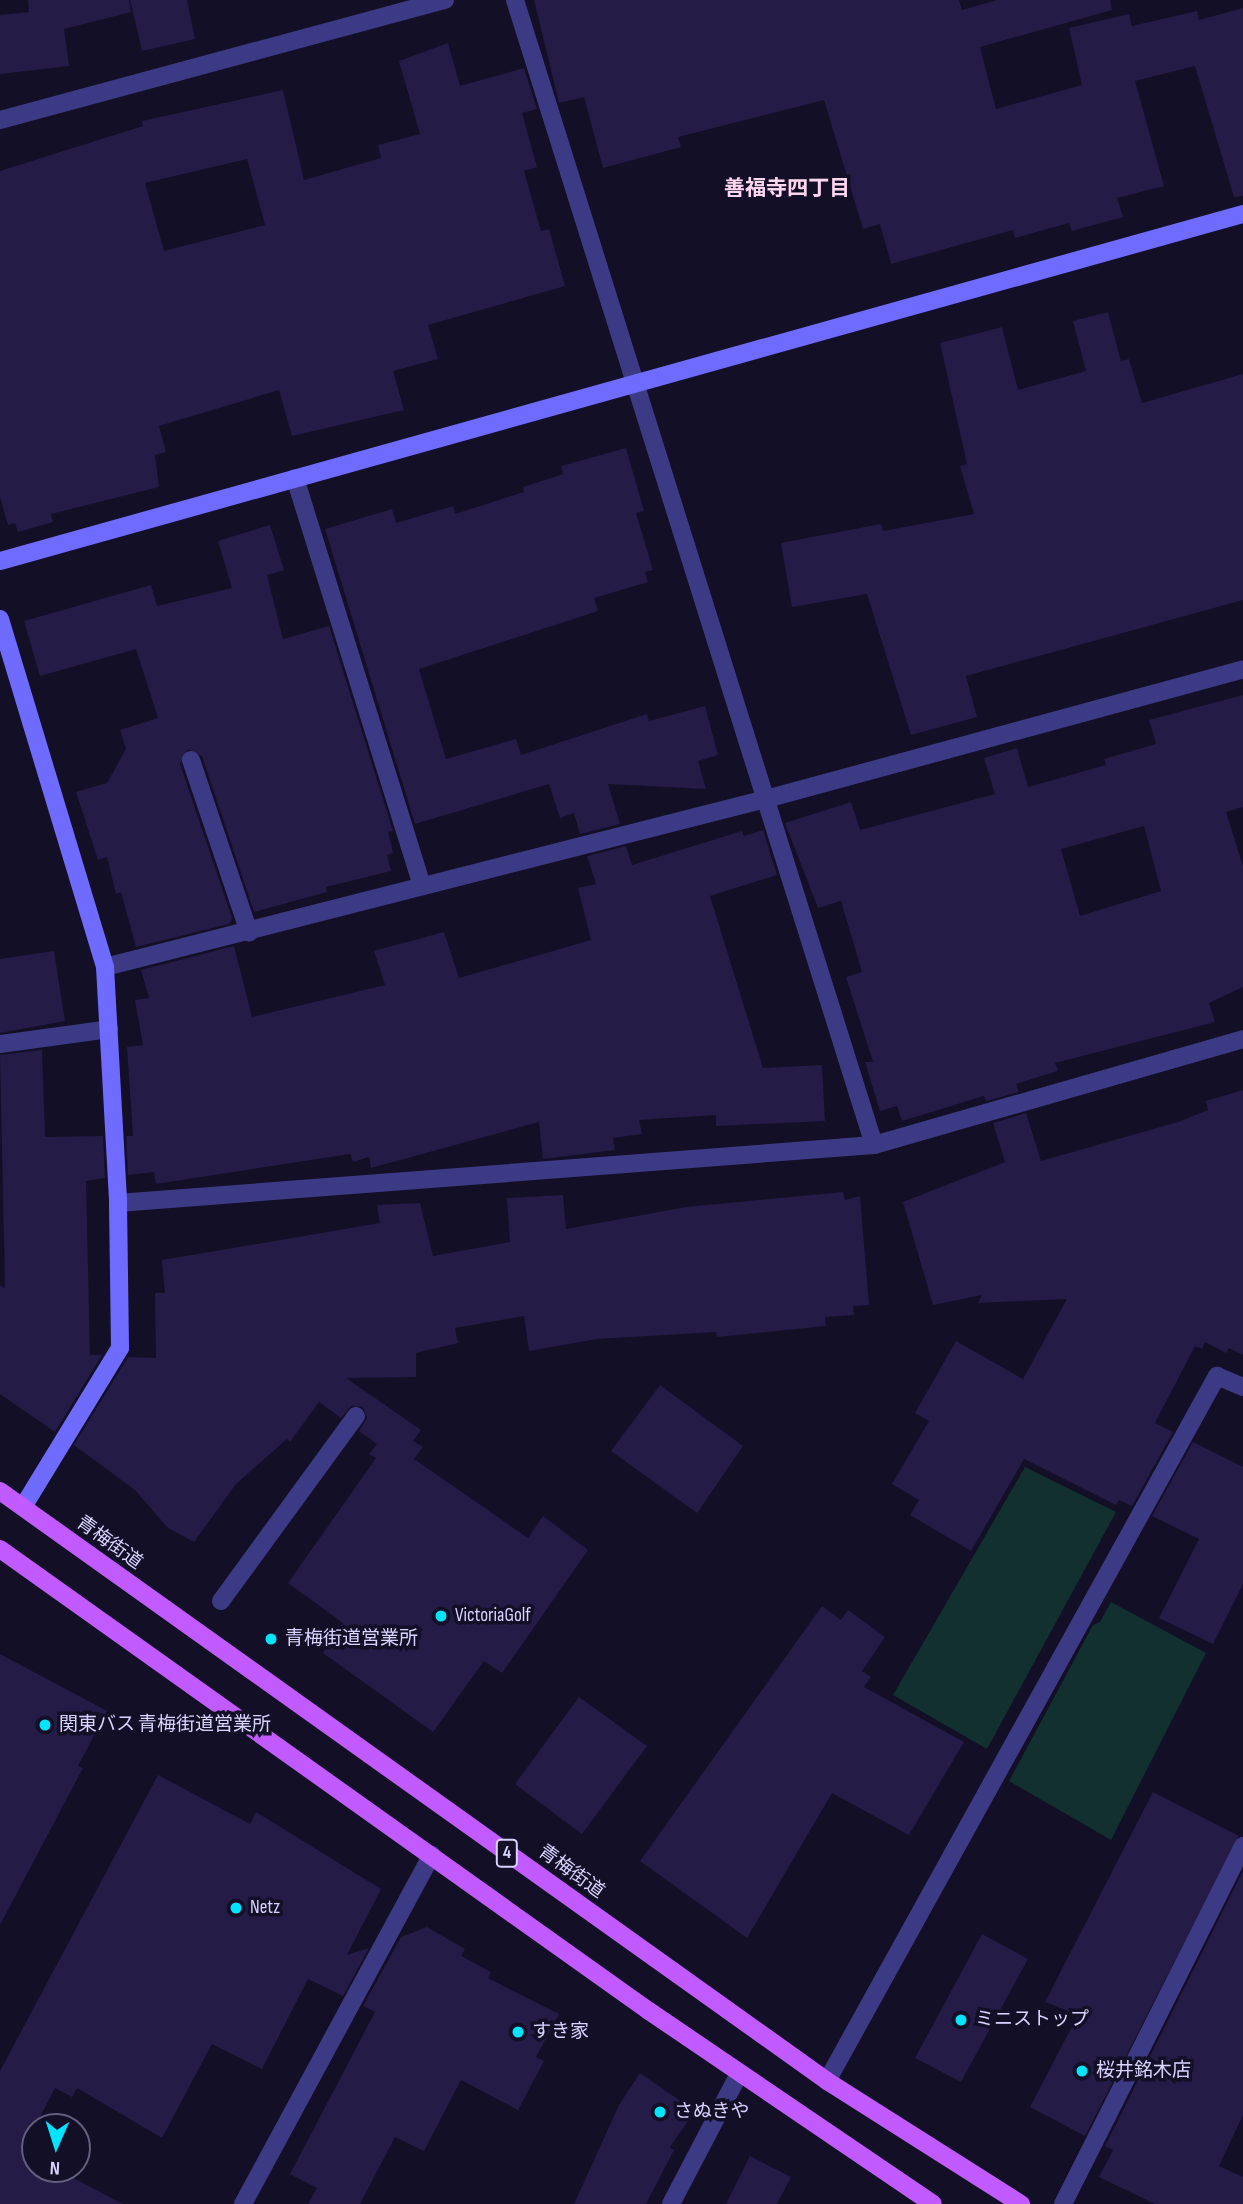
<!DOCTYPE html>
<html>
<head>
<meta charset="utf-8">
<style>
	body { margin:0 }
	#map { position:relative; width:1243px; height:2204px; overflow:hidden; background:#130f26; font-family:"Sofia Sans Condensed","Noto Sans JP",sans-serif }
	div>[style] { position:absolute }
	.green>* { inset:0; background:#12302f }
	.building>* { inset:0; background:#241b47 }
	.street>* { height:18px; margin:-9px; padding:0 9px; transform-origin:9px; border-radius:9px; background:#3d3a85 }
	.secondary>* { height:18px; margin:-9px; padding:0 9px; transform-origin:9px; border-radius:9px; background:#6f6bff }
	.primary>* { height:18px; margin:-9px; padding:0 9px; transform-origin:9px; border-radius:9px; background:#c25bff }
	.dots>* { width:19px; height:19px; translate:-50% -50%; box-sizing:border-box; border:4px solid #130f26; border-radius:50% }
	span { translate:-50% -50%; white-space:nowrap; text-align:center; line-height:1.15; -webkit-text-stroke:7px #130f26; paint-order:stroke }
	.shield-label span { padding:2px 5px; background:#130f26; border:2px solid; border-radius:5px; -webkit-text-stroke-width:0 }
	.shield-label { font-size:18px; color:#d9d4ff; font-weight:700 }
	.street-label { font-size:19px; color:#d9d4ff }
	.poi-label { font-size:19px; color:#d9d4ff }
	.left { translate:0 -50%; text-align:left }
	.neighbourhood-label { font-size:21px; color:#ffd6f0; font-weight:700 }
	.north { position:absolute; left:21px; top:2113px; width:70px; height:70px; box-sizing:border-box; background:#130f26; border:2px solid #625e7d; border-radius:50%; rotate:183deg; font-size:19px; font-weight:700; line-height:28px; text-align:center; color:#d9d4ff }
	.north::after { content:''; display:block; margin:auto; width:24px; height:32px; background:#00e5ff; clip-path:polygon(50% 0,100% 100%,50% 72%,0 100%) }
</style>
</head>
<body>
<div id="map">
	<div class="green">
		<div style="clip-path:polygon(1025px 1467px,1116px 1512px,987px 1749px,893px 1695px)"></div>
		<div style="clip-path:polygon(1111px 1602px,1206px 1653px,1111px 1840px,1009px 1781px,1093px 1625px,1100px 1622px)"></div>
	</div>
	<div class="building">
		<div style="clip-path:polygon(28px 0,129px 0,131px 12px,64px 29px,69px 66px,0 74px,0 15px,29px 12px)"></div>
		<div style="clip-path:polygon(130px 0,187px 0,195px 39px,142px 51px)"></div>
		<div style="clip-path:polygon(534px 0,959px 0,962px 10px,997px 0,1110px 0,1112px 10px,980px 47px,996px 109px,1082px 85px,1069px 28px,1129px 14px,1132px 26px,1197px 11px,1199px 20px,1243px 8px,1243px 196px,1234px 197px,1195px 66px,1135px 81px,1164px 186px,1117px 198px,1123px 217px,1072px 231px,1069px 223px,1015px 238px,1013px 230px,891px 264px,880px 224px,863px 229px,824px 100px,678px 137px,681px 147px,603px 168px,584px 97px,559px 103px)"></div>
		<div style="clip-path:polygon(evenodd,448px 43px,460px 86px,524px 68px,537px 109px,522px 113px,537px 167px,524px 171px,541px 231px,549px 229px,565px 286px,428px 325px,438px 359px,393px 371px,404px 410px,292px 436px,279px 390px,159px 426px,166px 452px,155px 455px,159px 487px,51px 514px,53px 522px,18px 532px,15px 523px,8px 525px,0 497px,0 171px,143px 126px,142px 121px,283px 90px,304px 180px,381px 158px,378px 145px,420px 134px,399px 61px,448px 43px,247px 159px,265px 225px,164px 251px,145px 183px,247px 159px)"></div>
		<div style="clip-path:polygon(1108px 312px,1121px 361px,1129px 359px,1142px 403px,1243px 374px,1243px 600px,966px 676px,977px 717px,911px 735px,867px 594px,792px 607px,781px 543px,881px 524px,883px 531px,974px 514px,960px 466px,967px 464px,940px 343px,1002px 327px,1018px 390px,1086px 371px,1073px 321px)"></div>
		<div style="clip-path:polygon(626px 448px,644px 511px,636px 513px,653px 570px,645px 572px,648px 582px,594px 598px,598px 611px,419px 669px,446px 759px,516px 739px,521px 755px,647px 714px,649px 721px,705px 706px,718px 755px,698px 761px,706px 789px,608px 784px,620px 824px,580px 834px,574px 813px,560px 818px,549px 784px,415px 824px,325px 529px,392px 509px,396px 523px,453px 506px,455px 514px,524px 492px,523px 487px,563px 474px,561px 466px)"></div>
		<div style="clip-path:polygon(270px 525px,284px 570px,267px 575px,283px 639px,329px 626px,393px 831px,388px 832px,393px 853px,387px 855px,391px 871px,326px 887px,327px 892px,254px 912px,202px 756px,188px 749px,180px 764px,232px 918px,229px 924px,136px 947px,121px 892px,116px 894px,107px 857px,98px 860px,76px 792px,107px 783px,126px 749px,120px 730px,158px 718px,136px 649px,40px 676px,24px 621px,151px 585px,157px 606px,232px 588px,218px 541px)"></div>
		<div style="clip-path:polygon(evenodd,1243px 695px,1243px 807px,1226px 812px,1243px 866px,1243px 987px,1209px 1003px,1215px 1022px,1055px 1063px,1058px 1071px,1016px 1084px,1019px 1092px,986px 1101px,984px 1096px,902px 1121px,897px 1106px,880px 1111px,865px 1062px,873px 1062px,846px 977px,862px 972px,841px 901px,818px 908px,785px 823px,851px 802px,860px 830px,995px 794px,984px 758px,1017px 748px,1028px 787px,1106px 765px,1104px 759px,1156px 744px,1149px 720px,1243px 695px,1144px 826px,1161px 891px,1080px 916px,1061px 849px,1144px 826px)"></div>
		<div style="clip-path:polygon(763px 830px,777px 875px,710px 896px,763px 1068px,822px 1065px,825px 1121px,716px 1126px,716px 1115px,639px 1120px,642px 1134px,613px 1138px,615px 1150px,543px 1159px,539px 1122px,371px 1168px,369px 1157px,353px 1162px,350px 1154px,156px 1184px,154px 1172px,128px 1175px,126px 1136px,133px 1136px,127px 1047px,143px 1045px,135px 1000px,149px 998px,141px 970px,234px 946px,252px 1017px,385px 985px,374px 951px,444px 932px,459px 978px,591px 940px,578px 888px,596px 884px,587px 856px,626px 846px,632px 865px,742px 831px,744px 836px)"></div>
		<div style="clip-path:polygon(54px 951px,65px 1021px,0 1033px,0 959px)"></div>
		<div style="clip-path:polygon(42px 1050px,45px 1137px,103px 1136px,105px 1178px,86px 1181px,90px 1355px,102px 1355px,55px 1432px,0 1394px,0 1285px,5px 1288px,0 1055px)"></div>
		<div style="clip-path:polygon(1243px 1090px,1243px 1355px,1229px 1348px,1226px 1353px,1205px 1342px,1202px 1349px,1195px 1346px,1155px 1423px,1173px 1432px,1132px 1506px,1119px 1500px,1116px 1505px,1024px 1459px,971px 1551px,910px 1515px,919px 1500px,892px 1484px,929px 1421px,915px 1413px,956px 1341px,1023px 1379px,1067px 1299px,978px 1303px,982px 1295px,933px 1305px,903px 1202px,1005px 1162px,993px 1123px,1026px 1113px,1041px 1161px,1178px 1122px,1208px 1110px,1206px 1101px)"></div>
		<div style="clip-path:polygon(843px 1192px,845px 1200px,860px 1196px,869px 1305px,853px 1306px,854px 1315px,825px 1317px,826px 1326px,717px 1337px,716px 1332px,597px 1339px,529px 1351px,524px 1316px,455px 1328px,458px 1343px,416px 1353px,416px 1377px,346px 1378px,421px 1430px,413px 1441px,423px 1447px,414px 1459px,528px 1538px,543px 1516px,588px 1550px,502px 1673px,484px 1661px,433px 1732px,323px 1653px,343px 1623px,288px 1583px,376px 1458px,369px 1454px,377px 1444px,359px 1431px,367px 1418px,363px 1407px,351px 1406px,341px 1418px,319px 1402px,290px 1442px,287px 1439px,236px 1484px,194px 1542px,168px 1528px,135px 1490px,74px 1445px,128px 1357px,156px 1358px,155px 1293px,165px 1293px,162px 1260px,380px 1223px,377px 1205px,420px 1203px,433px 1256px,510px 1242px,507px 1198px,563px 1195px,566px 1229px,686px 1207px)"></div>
		<div style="clip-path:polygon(660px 1385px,743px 1446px,697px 1513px,611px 1451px)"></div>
		<div style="clip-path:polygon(1193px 1442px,1243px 1467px,1243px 1584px,1213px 1644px,1159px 1618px,1199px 1539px,1152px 1516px)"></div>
		<div style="clip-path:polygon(822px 1606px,841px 1620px,848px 1610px,885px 1637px,862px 1671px,871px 1677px,864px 1687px,964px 1742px,909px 1835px,832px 1793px,747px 1938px,640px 1861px)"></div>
		<div style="clip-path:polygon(0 1654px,107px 1711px,78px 1766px,83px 1768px,0 1925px)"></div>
		<div style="clip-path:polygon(579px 1697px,647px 1746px,582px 1834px,515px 1784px)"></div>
		<div style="clip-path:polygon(158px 1775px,250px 1824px,256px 1812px,381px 1889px,347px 1955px,369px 1948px,343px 1996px,308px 1979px,262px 2069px,212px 2044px,162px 2138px,77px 2088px,72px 2097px,55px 2088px,35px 2127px,35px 2169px,56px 2169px,123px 2204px,0 2204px,0 2071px)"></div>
		<div style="clip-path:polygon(1153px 1792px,1239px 1836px,1085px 2136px,1030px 2107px,1078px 2015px,1045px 2002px)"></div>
		<div style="clip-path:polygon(1243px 1871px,1243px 2115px,1219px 2166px,1243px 2177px,1243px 2204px,1155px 2204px,1099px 2177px,1113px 2150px,1105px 2146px)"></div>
		<div style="clip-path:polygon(427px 1927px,465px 1949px,461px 1956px,491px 1972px,488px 1978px,559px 2014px,536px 2057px,544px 2061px,518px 2110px,461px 2080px,424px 2151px,395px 2137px,360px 2204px,308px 2204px,317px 2188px,290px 2174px,375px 2012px,363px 2006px,401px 1937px)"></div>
		<div style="clip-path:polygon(982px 1934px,1028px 1959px,961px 2082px,915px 2058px)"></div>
		<div style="clip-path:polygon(640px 2073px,695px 2111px,670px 2147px,674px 2150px,646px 2204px,574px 2204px,619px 2105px)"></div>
		<div style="clip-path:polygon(750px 2156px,791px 2177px,777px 2204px,726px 2204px)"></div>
	</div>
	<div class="street">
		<div style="left:515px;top:0;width:1200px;rotate:72.59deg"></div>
		<div style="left:0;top:120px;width:461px;rotate:-15.1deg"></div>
		<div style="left:295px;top:478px;width:427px;rotate:72.7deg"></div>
		<div style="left:191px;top:760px;width:182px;rotate:71.4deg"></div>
		<div style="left:105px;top:967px;width:682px;rotate:-14.26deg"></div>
		<div style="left:766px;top:799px;width:494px;rotate:-15.2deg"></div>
		<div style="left:0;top:1044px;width:110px;rotate:-7.8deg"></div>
		<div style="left:118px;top:1203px;width:758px;rotate:-4.39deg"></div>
		<div style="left:874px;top:1145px;width:384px;rotate:-16deg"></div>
		<div style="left:221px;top:1601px;width:229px;rotate:-53.9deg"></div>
		<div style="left:827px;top:2081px;width:806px;rotate:-61.05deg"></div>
		<div style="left:1217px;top:1376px;width:28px;rotate:23deg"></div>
		<div style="left:243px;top:2204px;width:397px;rotate:-61.6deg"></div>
		<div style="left:671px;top:2204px;width:147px;rotate:-62.4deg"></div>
		<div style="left:1063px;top:2204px;width:401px;rotate:-63.3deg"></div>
	</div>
	<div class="secondary">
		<div style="left:0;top:561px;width:1291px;rotate:-15.6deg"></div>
		<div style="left:0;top:619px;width:363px;rotate:73.2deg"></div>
		<div style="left:105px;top:967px;width:236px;rotate:86.8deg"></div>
		<div style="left:118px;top:1203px;width:145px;rotate:89.2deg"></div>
		<div style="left:120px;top:1348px;width:186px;rotate:121.4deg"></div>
	</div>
	<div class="primary">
		<div style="left:0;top:1491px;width:1016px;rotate:35.5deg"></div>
		<div style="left:827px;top:2081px;width:230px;rotate:32.4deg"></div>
		<div style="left:0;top:1549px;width:797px;rotate:35.45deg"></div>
		<div style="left:649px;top:2011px;width:343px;rotate:34.2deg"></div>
	</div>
	<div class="dots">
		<div style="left:441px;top:1616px;background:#00e5ff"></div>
		<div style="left:271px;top:1639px;background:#00e5ff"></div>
		<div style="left:45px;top:1725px;background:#00e5ff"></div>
		<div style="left:236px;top:1908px;background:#00e5ff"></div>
		<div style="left:961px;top:2020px;background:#00e5ff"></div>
		<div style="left:518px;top:2032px;background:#00e5ff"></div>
		<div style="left:1082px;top:2071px;background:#00e5ff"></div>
		<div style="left:660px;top:2112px;background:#00e5ff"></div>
	</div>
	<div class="shield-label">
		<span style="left:507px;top:1853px">4</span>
	</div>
	<div class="street-label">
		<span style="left:109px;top:1543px;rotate:36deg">青梅街道</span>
		<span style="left:571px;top:1872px;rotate:36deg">青梅街道</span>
	</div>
	<div class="poi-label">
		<span class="left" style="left:455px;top:1616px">VictoriaGolf</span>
		<span class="left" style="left:285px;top:1639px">青梅街道営業所</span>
		<span class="left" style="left:59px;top:1725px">関東バス 青梅街道営業所</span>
		<span class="left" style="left:250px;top:1908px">Netz</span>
		<span class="left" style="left:975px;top:2020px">ミニストップ</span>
		<span class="left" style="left:532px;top:2032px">すき家</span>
		<span class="left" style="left:1096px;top:2071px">桜井銘木店</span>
		<span class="left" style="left:674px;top:2112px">さぬきや</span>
	</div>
	<div class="neighbourhood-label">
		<span style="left:787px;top:189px">善福寺四丁目</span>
	</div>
	<div class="north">N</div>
</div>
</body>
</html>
